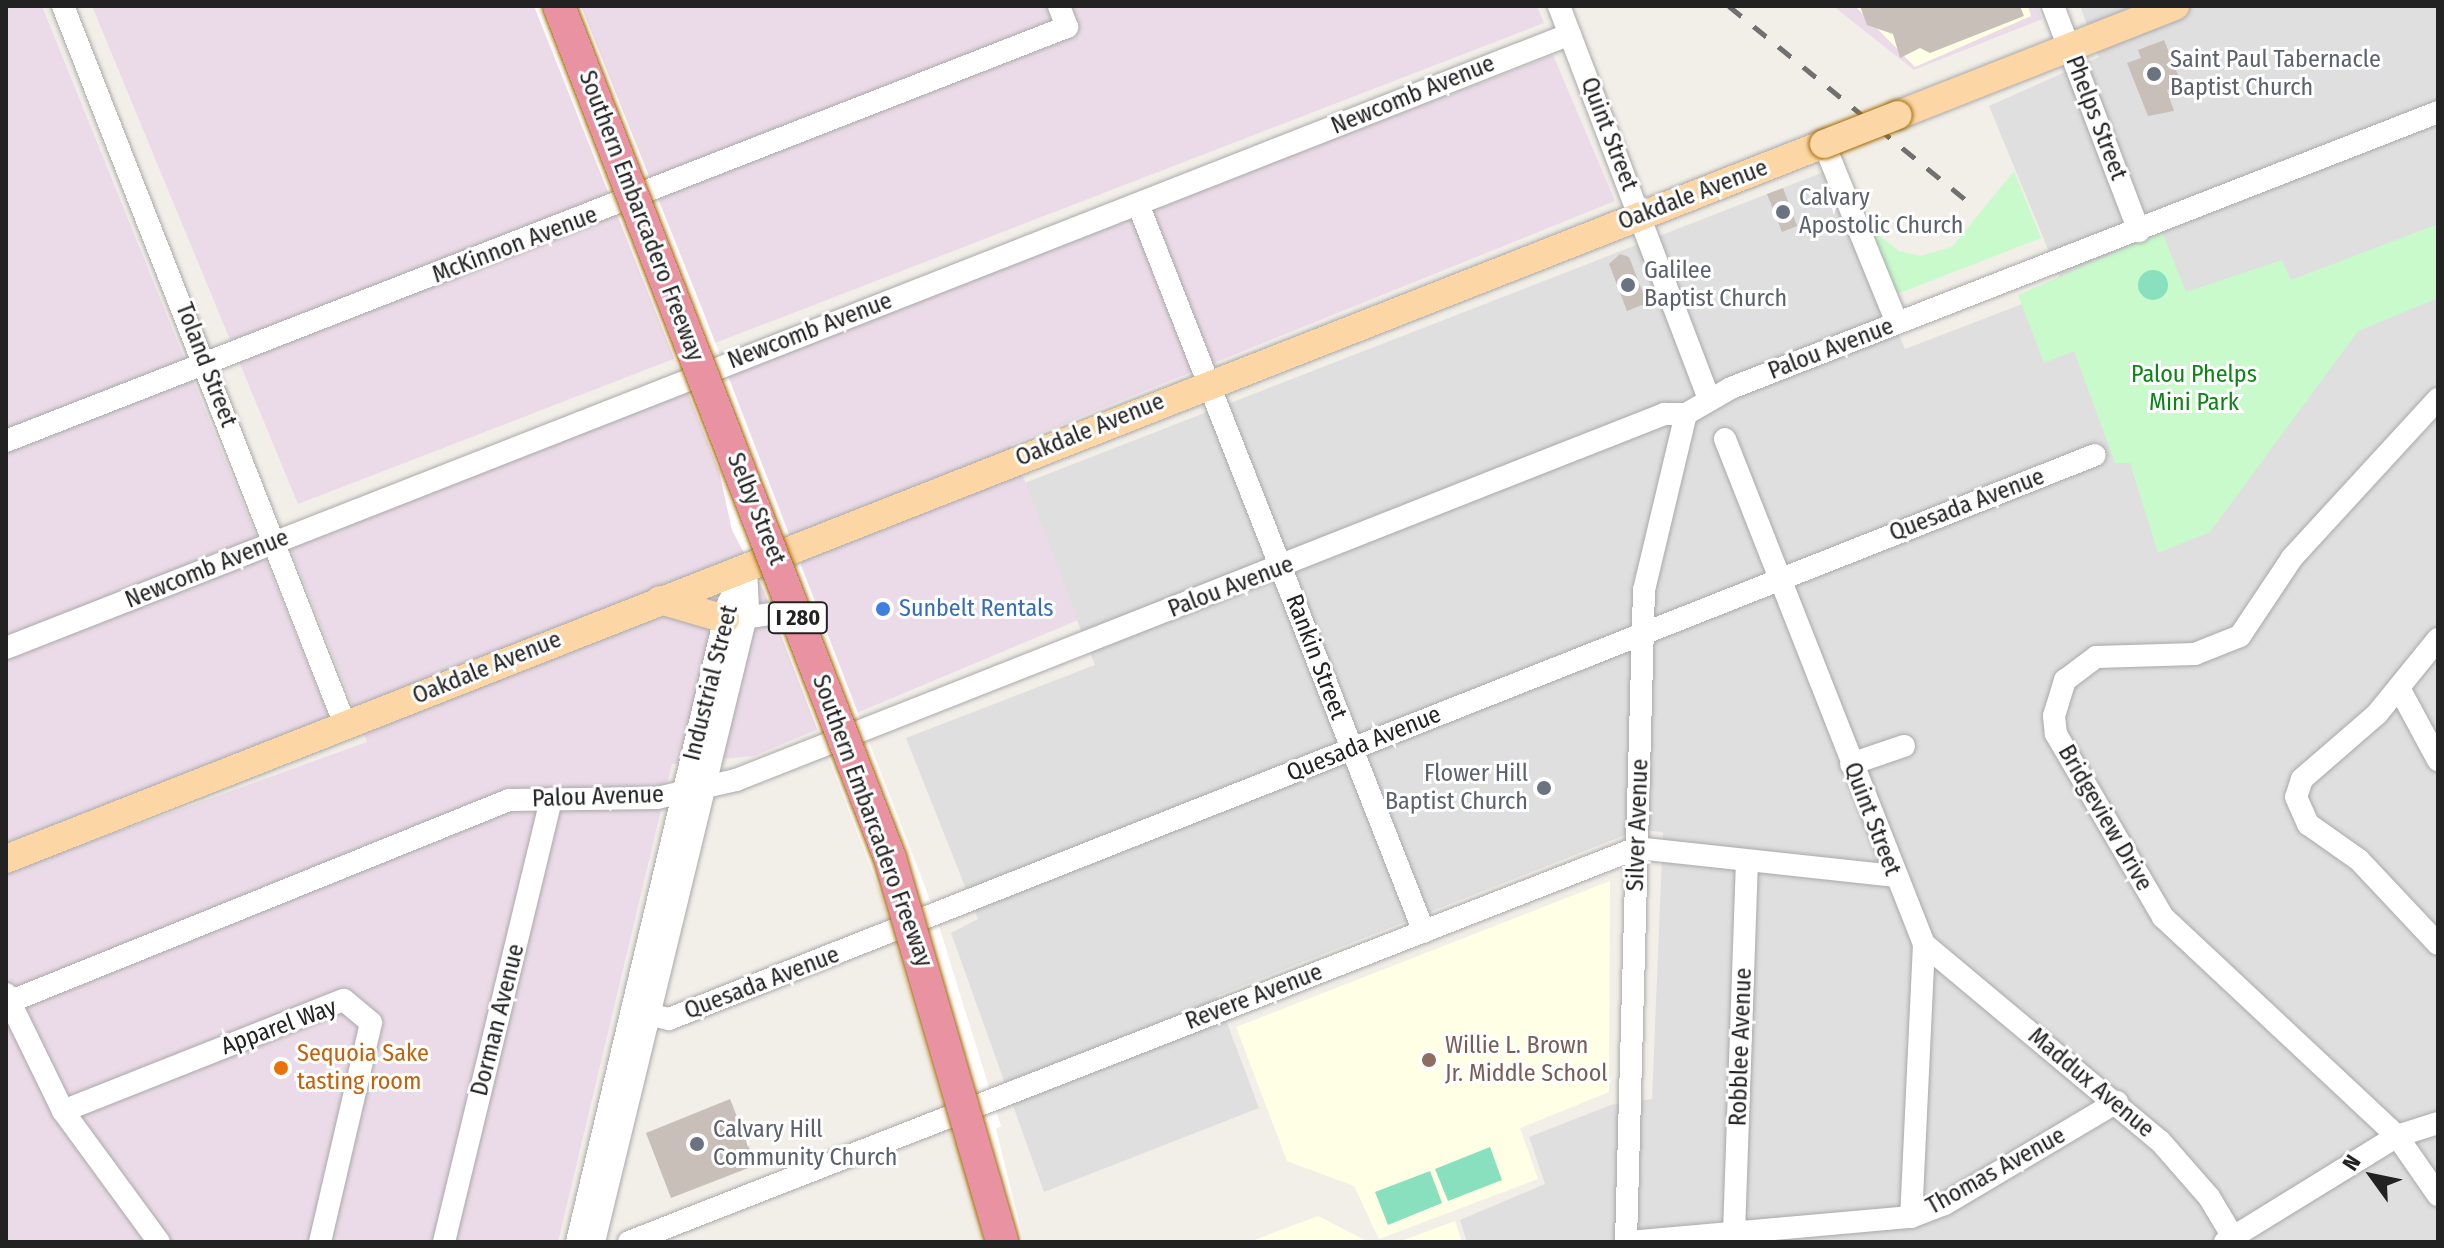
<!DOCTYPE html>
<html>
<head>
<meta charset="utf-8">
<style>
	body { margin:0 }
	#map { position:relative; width:2444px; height:1248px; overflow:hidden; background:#f2efe9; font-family:"Fira Sans Condensed",sans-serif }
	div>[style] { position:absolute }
	.residential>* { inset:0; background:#e0dfdf }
	.industrial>* { inset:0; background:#ebdbe8 }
	.education>* { inset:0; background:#ffffe5 }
	.park>* { inset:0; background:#c8facc }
	.pitch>* { inset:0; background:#88e0be }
	.round { border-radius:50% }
	.pier>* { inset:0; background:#fff }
	.building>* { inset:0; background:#c7bfb8 }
	.roads { filter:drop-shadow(0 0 2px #a9a9a9) drop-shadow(0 0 2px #a9a9a9) }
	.minor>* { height:22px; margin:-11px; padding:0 11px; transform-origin:11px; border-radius:11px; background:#fff }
	.major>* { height:28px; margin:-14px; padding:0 14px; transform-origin:14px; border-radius:14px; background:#fcd6a4 }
	.rail>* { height:5px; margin-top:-2.5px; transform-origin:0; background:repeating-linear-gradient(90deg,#707070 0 16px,transparent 0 32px) }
	.bridges { filter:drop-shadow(0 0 2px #a06b00) drop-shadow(0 0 2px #a06b00) }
	.major-bridge>* { height:28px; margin:-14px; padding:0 14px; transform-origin:14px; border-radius:14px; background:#fcd6a4 }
	.highway-bridge>* { height:32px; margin:-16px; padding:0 16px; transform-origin:16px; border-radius:16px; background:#e892a2 }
	.dots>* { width:22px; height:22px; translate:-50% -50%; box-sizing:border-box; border:4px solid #fff; border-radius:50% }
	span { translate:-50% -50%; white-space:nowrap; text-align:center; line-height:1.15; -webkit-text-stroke:6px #fff; paint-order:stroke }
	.shield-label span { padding:2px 6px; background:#fff; border:2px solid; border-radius:6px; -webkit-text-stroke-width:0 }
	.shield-label { font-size:22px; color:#222; font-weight:700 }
	.worship-label { font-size:24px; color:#5b616d }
	.left { translate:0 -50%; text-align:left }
	.right { translate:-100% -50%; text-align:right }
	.street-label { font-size:24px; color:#222 }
	.park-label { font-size:24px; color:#0c8416 }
	.shop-label { font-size:24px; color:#366cbe }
	.education-label { font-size:24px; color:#785e54 }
	.food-label { font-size:24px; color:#c56008 }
	.frame { position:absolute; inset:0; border:8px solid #222; pointer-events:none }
	.north { position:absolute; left:2332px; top:1136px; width:80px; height:80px; -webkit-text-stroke:6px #fff; paint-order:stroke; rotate:303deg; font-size:22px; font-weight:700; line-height:32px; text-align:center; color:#222 }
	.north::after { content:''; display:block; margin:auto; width:28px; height:36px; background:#222; clip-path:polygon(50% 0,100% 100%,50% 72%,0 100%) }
</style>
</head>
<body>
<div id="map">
	<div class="residential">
		<div style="clip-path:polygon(2080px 6px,2438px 6px,2438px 1242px,1467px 1242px,1460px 1220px,1545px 1184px,1529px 1137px,1611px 1105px,1652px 1099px,1663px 832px,1638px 830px,1217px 996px,1259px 1108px,1044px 1192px,951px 933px,978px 919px,906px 738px,1095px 665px,1022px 484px,1829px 170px,1905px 349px,2064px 288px,1989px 106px,2099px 57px)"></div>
	</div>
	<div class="industrial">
		<div style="clip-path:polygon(6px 6px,42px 6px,329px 717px,6px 843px)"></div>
		<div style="clip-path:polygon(92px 6px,1537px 6px,1544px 23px,298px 504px)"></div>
		<div style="clip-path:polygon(1833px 6px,2037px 6px,2042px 19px,1914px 70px)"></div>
		<div style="clip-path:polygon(1553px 55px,1615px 201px,1011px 445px,1078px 620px,754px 756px,672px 764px,558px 1242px,6px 1242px,6px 872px,367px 742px,288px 542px)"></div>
	</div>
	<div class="education">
		<div style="clip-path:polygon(1855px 6px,2028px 6px,2031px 16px,1915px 67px)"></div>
		<div style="clip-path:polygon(1610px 881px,1609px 1092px,1520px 1128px,1538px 1179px,1379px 1239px,1354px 1186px,1287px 1161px,1236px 1027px)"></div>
		<div style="clip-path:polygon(1318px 1216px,1369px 1242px,1249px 1242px)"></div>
		<div style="clip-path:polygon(1455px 1221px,1462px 1242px,1398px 1242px)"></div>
	</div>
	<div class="park">
		<div style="clip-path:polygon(2014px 171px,2041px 238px,1897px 294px,1872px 230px,1899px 251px,1920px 256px,1952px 247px)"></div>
		<div style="clip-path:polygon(2438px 224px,2438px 298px,2358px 331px,2210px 532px,2158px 553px,2130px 463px,2115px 463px,2074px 351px,2044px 363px,2018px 295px,2162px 232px,2186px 292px,2282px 260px,2291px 280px)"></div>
	</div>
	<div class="pitch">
		<div class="round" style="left:2138px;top:270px;width:30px;height:30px"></div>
		<div style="clip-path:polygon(1490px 1147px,1502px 1180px,1448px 1201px,1435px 1169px)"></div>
		<div style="clip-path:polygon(1430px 1171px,1442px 1203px,1388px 1225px,1375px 1192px)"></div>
	</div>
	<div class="pier">
		<div style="clip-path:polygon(534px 6px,581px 6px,703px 311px,934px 910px,1001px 1126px,996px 1129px,1024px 1242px,984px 1242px,959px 1140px,954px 1142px,881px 895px,764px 591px,732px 530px,719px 471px)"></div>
	</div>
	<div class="building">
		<div style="clip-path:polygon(1860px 6px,2020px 6px,2024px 16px,1930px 53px,1920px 48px,1900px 58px,1893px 34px,1867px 25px)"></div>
		<div style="clip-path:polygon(2164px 40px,2182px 85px,2167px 90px,2174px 111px,2148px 116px,2127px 63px,2141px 58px,2138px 50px)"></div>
		<div style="clip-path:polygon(1783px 188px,1797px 226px,1782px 232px,1767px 194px)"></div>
		<div style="clip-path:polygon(1620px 254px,1629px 257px,1647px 303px,1627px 311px,1609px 264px)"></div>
		<div style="clip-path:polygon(730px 1099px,756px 1165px,671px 1198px,646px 1133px)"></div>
	</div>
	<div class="roads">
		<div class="minor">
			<div style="left:63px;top:6px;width:772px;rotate:68.58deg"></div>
			<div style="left:1559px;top:6px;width:418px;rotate:69.1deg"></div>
			<div style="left:2053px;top:6px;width:241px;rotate:69.1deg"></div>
			<div style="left:1824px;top:144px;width:193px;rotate:67.8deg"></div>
			<div style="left:1138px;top:204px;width:782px;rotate:68.55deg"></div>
			<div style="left:2438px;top:399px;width:216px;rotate:132.6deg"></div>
			<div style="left:2292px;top:558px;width:94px;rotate:123.7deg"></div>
			<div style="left:2240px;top:636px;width:48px;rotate:158.2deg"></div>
			<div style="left:2195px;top:654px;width:99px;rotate:178.3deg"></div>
			<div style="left:2096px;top:657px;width:39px;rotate:143deg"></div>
			<div style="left:2065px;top:680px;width:38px;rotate:107deg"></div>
			<div style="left:2054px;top:716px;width:18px;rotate:84deg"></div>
			<div style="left:2056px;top:734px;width:212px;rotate:59.7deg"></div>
			<div style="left:2163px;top:917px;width:320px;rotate:43.1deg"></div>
			<div style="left:2397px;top:1136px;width:72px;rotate:55.2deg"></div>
			<div style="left:1725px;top:439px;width:543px;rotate:68.49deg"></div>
			<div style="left:1924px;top:944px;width:273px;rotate:92.7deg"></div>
			<div style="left:6px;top:441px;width:1139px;rotate:-21.32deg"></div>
			<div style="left:1067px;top:27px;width:22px;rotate:-111deg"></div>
			<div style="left:745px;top:618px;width:30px;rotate:-9deg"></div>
			<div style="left:775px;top:613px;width:28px;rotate:21deg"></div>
			<div style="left:2438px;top:639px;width:97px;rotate:129.1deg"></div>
			<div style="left:2377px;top:714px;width:99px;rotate:139.1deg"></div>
			<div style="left:2302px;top:779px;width:19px;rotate:108deg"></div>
			<div style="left:2296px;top:797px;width:30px;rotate:66deg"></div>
			<div style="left:2308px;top:824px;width:62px;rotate:35.2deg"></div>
			<div style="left:2359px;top:860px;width:115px;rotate:46.8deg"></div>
			<div style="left:6px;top:648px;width:1680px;rotate:-21.43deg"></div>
			<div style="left:2399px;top:688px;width:82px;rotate:61.6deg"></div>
			<div style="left:1851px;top:764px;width:56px;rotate:-18.8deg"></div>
			<div style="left:1924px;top:944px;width:307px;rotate:39.9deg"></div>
			<div style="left:2160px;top:1141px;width:74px;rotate:48.8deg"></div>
			<div style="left:2209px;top:1197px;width:52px;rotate:59deg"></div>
			<div style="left:6px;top:994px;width:130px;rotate:64deg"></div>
			<div style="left:63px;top:1111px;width:162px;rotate:53.8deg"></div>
			<div style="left:9px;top:1002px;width:539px;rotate:-22deg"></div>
			<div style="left:509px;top:800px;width:148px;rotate:-0.8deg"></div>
			<div style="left:657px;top:798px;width:81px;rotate:-12.8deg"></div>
			<div style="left:736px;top:780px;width:998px;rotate:-21.52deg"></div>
			<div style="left:1664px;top:414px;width:22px"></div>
			<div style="left:632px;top:1011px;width:38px;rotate:12deg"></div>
			<div style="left:669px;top:1019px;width:1533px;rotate:-21.58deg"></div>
			<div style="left:63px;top:1111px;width:302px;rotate:-21.6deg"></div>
			<div style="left:344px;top:1000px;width:35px;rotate:40deg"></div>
			<div style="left:371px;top:1023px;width:225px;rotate:103.1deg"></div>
			<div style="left:1734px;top:1233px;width:372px;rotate:-88deg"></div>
			<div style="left:444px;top:1242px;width:456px;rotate:-76.4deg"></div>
			<div style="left:577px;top:1242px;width:656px;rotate:-76.68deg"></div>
			<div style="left:728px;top:604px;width:41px;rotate:-64.1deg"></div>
			<div style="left:594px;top:1242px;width:652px;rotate:-76.35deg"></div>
			<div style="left:748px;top:608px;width:36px;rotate:-93deg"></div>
			<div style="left:629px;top:1242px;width:1082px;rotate:-21.35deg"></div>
			<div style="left:1637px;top:848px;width:259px;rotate:6.2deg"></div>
			<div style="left:1626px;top:1242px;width:652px;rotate:-88.42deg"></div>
			<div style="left:1644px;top:590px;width:181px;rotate:-76.6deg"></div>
			<div style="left:1686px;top:414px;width:52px;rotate:-30deg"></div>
			<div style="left:1731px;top:388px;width:759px;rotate:-21.32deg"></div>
			<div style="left:1629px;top:1242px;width:283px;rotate:-5.1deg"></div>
			<div style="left:1911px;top:1217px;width:36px;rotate:-21deg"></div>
			<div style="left:1945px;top:1204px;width:200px;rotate:-30.7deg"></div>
			<div style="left:2225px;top:1242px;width:202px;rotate:-31.6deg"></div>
			<div style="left:2397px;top:1136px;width:43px;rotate:-17.6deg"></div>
		</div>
		<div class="major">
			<div style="left:1898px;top:115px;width:298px;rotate:-21.5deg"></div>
			<div style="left:660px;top:600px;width:68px;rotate:16.3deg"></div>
			<div style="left:6px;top:859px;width:1954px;rotate:-21.47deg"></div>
		</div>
	</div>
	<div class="rail">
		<div style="left:1729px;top:6px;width:314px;rotate:39.3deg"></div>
	</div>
	<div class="bridges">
		<div class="major-bridge">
			<div style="left:1824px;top:144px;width:79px;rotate:-21.4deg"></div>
		</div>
		<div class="highway-bridge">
			<div style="left:559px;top:6px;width:914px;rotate:68.77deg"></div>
			<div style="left:890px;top:858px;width:400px;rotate:73.7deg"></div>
		</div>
	</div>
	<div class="dots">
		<div style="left:2154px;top:74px;background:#6b7280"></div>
		<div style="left:1783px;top:212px;background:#6b7280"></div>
		<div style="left:1628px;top:285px;background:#6b7280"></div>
		<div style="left:883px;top:609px;background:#3f7fe0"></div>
		<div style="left:1544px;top:788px;background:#6b7280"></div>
		<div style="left:1429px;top:1060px;background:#8d6e63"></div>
		<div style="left:281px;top:1068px;background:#e8710a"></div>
		<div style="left:697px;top:1144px;background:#6b7280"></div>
	</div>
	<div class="shield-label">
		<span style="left:798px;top:618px">I 280</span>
	</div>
	<div class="worship-label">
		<span class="left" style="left:2170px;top:74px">Saint Paul Tabernacle<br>Baptist Church</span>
		<span class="left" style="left:1799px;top:212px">Calvary<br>Apostolic Church</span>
		<span class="left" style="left:1644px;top:285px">Galilee<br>Baptist Church</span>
		<span class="right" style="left:1528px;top:788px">Flower Hill<br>Baptist Church</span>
		<span class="left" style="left:713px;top:1144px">Calvary Hill<br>Community Church</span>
	</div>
	<div class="street-label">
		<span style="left:1413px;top:95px;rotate:-22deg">Newcomb Avenue</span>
		<span style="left:2096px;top:118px;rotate:69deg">Phelps Street</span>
		<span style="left:1609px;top:134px;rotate:69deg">Quint Street</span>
		<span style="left:1693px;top:195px;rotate:-21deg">Oakdale Avenue</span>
		<span style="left:641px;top:216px;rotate:69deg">Southern Embarcadero Freeway</span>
		<span style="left:515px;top:245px;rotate:-21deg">McKinnon Avenue</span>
		<span style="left:810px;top:331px;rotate:-21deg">Newcomb Avenue</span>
		<span style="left:1831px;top:349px;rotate:-21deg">Palou Avenue</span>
		<span style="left:206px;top:365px;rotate:69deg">Toland Street</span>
		<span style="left:1090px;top:430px;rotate:-22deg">Oakdale Avenue</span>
		<span style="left:1967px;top:505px;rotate:-21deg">Quesada Avenue</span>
		<span style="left:756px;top:509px;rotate:68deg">Selby Street</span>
		<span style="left:207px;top:569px;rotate:-22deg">Newcomb Avenue</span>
		<span style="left:1231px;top:587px;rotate:-21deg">Palou Avenue</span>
		<span style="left:1316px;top:657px;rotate:69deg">Rankin Street</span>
		<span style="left:487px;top:668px;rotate:-22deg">Oakdale Avenue</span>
		<span style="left:711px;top:683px;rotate:-76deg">Industrial Street</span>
		<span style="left:1364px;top:744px;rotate:-22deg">Quesada Avenue</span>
		<span style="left:598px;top:797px;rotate:-2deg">Palou Avenue</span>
		<span style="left:2105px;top:818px;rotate:60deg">Bridgeview Drive</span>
		<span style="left:1872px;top:819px;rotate:69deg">Quint Street</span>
		<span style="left:872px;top:821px;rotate:70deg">Southern Embarcadero Freeway</span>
		<span style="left:1638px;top:825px;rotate:-88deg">Silver Avenue</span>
		<span style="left:762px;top:983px;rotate:-21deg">Quesada Avenue</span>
		<span style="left:1254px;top:997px;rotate:-21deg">Revere Avenue</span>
		<span style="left:498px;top:1020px;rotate:-76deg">Dorman Avenue</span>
		<span style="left:279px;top:1027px;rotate:-20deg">Apparel Way</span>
		<span style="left:1741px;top:1047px;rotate:-88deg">Robblee Avenue</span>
		<span style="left:2091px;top:1083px;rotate:40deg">Maddux Avenue</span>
		<span style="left:1996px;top:1171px;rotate:-29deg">Thomas Avenue</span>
	</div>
	<div class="park-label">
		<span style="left:2194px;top:389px">Palou Phelps<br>Mini Park</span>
	</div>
	<div class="shop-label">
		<span class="left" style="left:899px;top:609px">Sunbelt Rentals</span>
	</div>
	<div class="education-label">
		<span class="left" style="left:1445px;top:1060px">Willie L. Brown<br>Jr. Middle School</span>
	</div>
	<div class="food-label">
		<span class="left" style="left:297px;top:1068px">Sequoia Sake<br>tasting room</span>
	</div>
	<div class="frame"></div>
	<div class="north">N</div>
</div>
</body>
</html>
